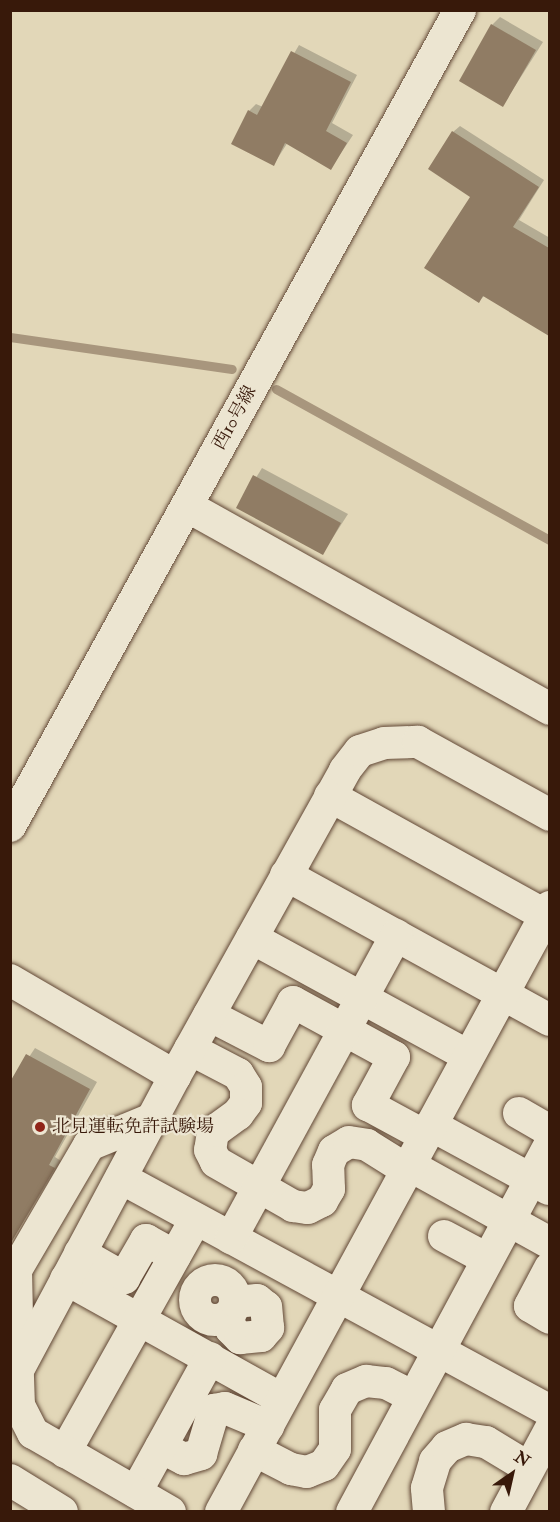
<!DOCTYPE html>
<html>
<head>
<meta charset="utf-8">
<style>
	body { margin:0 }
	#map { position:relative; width:560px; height:1522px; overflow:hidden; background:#e2d7b8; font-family:"IM FELL Double Pica","Noto Serif JP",serif }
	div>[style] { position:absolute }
	.shadow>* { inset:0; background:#0003 }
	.stream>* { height:9px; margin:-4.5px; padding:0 4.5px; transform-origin:4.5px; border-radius:4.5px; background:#a8967d }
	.building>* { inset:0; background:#907c64 }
	.roads { filter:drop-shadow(0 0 2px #624836) drop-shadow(0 0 2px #624836) }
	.minor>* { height:32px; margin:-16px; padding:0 16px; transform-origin:16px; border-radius:16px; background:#ece5d1 }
	.minor>.ring { margin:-16px; padding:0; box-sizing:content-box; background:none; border:32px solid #ece5d1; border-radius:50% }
	.dots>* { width:16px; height:16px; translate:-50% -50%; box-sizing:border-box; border:3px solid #ece5d1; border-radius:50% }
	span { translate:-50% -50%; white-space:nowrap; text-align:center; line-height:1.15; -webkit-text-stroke:4.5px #ece5d1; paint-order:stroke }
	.street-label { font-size:18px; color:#38190a }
	.poi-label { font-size:18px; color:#38190a }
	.left { translate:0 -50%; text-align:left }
	.frame { position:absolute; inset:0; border:12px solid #38190a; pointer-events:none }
	.north { position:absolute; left:482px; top:1444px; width:60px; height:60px; -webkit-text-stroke:4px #ece5d1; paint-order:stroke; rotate:34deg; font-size:16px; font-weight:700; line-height:24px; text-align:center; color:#38190a }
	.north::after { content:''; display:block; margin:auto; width:21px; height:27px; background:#38190a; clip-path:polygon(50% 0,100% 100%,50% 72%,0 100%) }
</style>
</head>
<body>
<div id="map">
	<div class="shadow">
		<div style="clip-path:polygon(500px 17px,543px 42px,503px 105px,492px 25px)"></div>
		<div style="clip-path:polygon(299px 45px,357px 75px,332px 123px,353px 135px,331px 168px,288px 142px,274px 164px,249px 111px,256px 104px,263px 107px)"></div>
		<div style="clip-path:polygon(460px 126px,544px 180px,519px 220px,550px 238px,550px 334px,485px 295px,479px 301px,472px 196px,453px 132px)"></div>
		<div style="clip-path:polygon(262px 468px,348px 514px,323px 553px,238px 507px)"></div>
		<div style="clip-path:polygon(35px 1048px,97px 1082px,55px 1157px,61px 1161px,12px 1240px,10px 1086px)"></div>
	</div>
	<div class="stream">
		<div style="left:10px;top:337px;width:224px;rotate:8.2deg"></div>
		<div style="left:276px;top:389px;width:313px;rotate:28.9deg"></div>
	</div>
	<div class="building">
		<div style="clip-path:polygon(491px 24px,536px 50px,503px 107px,459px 81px)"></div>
		<div style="clip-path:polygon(291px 51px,351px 82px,326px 131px,347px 143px,331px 170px,285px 143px,274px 166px,231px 144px,248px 110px,257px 115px)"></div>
		<div style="clip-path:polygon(452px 131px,539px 187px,513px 227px,549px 248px,549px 336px,483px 296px,479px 303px,424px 268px,470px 197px,428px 169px)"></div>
		<div style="clip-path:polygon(253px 475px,341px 523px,323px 555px,236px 508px)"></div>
		<div style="clip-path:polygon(26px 1054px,90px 1089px,49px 1165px,55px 1168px,12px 1241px,10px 1082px)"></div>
	</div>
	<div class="roads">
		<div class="minor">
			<div style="left:187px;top:506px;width:416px;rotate:29.2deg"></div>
			<div style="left:330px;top:796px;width:246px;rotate:29deg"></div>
			<div style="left:10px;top:826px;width:932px;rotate:-61.12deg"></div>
			<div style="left:286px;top:875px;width:301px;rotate:28.8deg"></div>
			<div style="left:252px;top:938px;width:246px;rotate:28.6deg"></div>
			<div style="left:10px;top:980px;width:191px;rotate:30.2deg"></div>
			<div style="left:209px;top:1015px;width:68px;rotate:27.3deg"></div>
			<div style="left:269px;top:1046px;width:50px;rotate:-61.4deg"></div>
			<div style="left:293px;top:1002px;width:115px;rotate:28.6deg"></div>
			<div style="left:394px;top:1057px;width:55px;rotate:118.4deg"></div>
			<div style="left:368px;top:1105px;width:65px;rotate:28.5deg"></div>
			<div style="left:190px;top:1049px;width:54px;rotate:27.5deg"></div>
			<div style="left:238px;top:1074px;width:15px;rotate:58deg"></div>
			<div style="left:246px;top:1087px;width:16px;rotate:90deg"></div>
			<div style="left:246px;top:1103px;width:14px;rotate:126deg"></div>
			<div style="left:238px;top:1114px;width:31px;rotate:144deg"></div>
			<div style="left:213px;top:1132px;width:18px;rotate:99deg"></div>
			<div style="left:210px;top:1150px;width:13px;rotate:63deg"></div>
			<div style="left:216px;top:1162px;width:89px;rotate:29.7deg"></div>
			<div style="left:293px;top:1206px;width:15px;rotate:8deg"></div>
			<div style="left:308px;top:1208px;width:16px;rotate:-27deg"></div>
			<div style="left:322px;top:1201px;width:14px;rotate:-60deg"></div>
			<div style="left:329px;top:1189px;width:24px;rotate:-92deg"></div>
			<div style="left:328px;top:1165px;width:15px;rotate:-67deg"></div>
			<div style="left:334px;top:1151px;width:17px;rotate:-31deg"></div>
			<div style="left:349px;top:1142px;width:18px;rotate:9deg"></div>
			<div style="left:367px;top:1145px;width:47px;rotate:32deg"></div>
			<div style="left:519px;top:1113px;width:36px;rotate:30deg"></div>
			<div style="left:431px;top:1125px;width:134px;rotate:28.5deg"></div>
			<div style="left:409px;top:1165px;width:161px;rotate:29deg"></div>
			<div style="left:121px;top:1178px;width:488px;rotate:28.5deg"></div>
			<div style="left:444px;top:1236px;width:49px;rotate:28.1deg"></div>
			<div style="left:231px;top:1238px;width:345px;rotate:-61.4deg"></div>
			<div style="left:80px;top:1253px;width:51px;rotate:29.6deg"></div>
			<div style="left:124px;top:1278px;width:44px;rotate:-59.9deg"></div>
			<div style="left:146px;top:1240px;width:33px;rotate:29deg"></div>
			<div style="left:550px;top:1268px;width:43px;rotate:117.8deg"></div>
			<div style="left:530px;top:1306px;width:23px;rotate:31deg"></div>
			<div style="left:66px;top:1279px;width:247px;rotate:29.1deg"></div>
			<div class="ring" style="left:195px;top:1280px;width:8px;height:8px"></div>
			<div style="left:228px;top:1316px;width:13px;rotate:77deg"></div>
			<div style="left:231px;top:1329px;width:13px;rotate:45deg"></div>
			<div style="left:240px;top:1338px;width:21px;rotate:-5deg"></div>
			<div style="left:261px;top:1336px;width:11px;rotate:-49deg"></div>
			<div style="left:268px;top:1328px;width:21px;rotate:-95deg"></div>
			<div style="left:266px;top:1307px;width:11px;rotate:-142deg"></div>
			<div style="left:257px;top:1300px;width:21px;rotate:175deg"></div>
			<div style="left:18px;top:1365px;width:95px;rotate:-91.2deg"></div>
			<div style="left:16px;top:1270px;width:145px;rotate:-59.7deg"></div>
			<div style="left:89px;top:1145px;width:68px;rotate:-22.4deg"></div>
			<div style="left:161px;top:1447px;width:26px;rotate:28deg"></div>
			<div style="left:184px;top:1459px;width:18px;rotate:-16deg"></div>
			<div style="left:201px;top:1454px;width:46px;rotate:-73.5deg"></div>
			<div style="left:214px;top:1410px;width:11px;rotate:-10deg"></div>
			<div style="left:225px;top:1408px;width:47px;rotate:22.7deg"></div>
			<div style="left:254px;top:1450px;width:42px;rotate:27.2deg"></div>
			<div style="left:291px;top:1469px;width:16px;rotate:11deg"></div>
			<div style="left:307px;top:1472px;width:18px;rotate:-22deg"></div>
			<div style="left:324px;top:1465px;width:19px;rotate:-55deg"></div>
			<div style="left:335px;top:1449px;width:39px;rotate:-90deg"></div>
			<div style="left:335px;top:1410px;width:24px;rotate:-60deg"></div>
			<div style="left:347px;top:1389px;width:21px;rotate:-23deg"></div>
			<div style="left:366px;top:1381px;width:20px;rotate:6deg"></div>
			<div style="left:386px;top:1383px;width:30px;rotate:27deg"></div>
			<div style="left:65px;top:1452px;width:267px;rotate:-60.7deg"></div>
			<div style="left:10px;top:1480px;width:61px;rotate:31.6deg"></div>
			<div style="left:136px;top:1492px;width:153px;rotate:-61.1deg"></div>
			<div style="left:170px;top:1512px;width:158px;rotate:-150deg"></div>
			<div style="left:33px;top:1433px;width:30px;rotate:-117deg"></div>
			<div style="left:19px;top:1406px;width:36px;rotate:-92deg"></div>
			<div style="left:18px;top:1370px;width:333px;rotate:-61.9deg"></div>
			<div style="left:175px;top:1076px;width:350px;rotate:-60.9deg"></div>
			<div style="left:345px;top:770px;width:24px;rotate:-52deg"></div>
			<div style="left:360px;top:751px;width:25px;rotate:-18deg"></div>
			<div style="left:384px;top:743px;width:34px;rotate:-2deg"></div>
			<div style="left:418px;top:742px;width:151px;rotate:28.9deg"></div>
			<div style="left:221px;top:1512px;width:689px;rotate:-61.46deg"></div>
			<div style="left:352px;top:1512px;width:417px;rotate:-61.7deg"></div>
			<div style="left:429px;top:1512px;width:24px;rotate:-95deg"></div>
			<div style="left:427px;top:1488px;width:28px;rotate:-73deg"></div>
			<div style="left:435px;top:1461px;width:18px;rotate:-49deg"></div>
			<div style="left:447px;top:1447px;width:21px;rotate:-23deg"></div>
			<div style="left:466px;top:1439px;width:20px;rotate:9deg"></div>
			<div style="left:486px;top:1442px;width:50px;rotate:31.2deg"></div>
			<div style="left:506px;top:1512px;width:93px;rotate:-61.8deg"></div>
		</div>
	</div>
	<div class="dots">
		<div style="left:40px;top:1127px;background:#8f2418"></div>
	</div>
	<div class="street-label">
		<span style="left:235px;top:418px;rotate:-61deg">西10号線</span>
	</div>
	<div class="poi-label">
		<span class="left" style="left:52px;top:1127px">北見運転免許試験場</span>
	</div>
	<div class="frame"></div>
	<div class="north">N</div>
</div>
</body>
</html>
